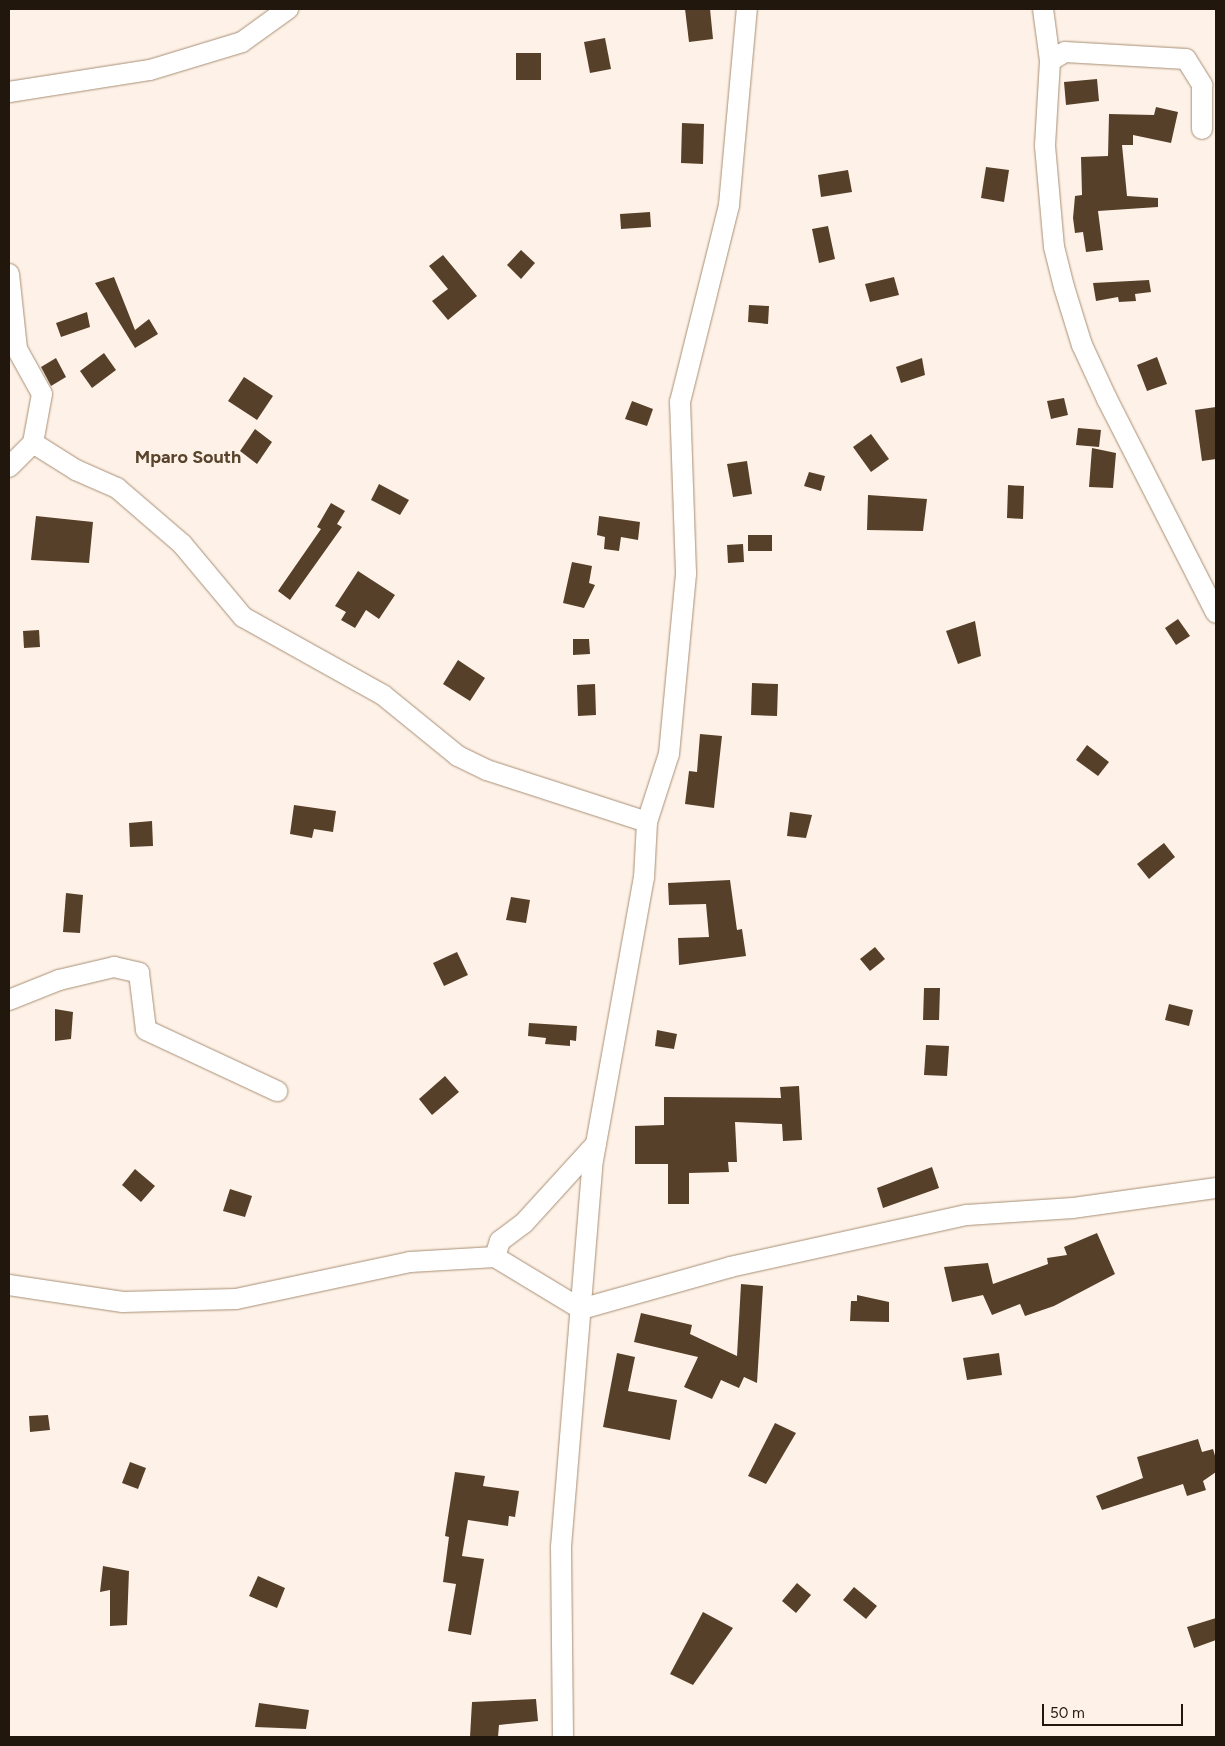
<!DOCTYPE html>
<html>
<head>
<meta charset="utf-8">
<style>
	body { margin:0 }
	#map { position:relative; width:1225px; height:1746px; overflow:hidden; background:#fef2e8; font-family:Figtree,sans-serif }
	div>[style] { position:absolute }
	.building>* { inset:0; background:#574029 }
	.roads { filter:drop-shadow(0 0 1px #a88f75) drop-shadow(0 0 1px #a88f75) }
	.minor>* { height:20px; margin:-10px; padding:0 10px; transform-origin:10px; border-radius:10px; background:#fff }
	span { translate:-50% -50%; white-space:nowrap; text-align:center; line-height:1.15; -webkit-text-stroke:5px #fef2e8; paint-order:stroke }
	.quarter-label { font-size:18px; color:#59432c; font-weight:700 }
	.frame { position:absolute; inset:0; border:10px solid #21170d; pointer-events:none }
	.scale { position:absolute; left:1042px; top:1704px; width:141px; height:22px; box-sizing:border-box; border:2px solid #21170d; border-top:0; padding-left:6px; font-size:15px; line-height:18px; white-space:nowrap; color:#21170d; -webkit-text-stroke:4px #fef2e8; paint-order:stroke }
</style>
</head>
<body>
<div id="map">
	<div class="building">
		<div style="clip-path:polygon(685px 9px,710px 9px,713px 39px,689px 42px)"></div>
		<div style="clip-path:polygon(605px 38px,611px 69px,590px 73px,584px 42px)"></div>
		<div style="clip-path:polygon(516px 53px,541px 53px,541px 80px,516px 80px)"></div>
		<div style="clip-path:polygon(1097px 79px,1099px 101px,1066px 105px,1064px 82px)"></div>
		<div style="clip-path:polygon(1156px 107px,1178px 112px,1171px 143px,1133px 135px,1133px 145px,1122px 145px,1127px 196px,1158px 198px,1158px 207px,1098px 211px,1103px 250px,1086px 252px,1083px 232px,1075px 233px,1073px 218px,1075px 196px,1082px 195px,1081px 157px,1108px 156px,1109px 114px,1154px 115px)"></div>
		<div style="clip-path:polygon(682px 123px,704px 124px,703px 164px,681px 163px)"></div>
		<div style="clip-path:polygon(986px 167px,1009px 170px,1004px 202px,981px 198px)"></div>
		<div style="clip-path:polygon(848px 170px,852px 192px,821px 197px,818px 175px)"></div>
		<div style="clip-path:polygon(650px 212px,651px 227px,621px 229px,620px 214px)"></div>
		<div style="clip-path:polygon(828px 226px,835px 259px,819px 263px,812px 229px)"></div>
		<div style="clip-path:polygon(521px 250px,535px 263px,521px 279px,507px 265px)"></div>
		<div style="clip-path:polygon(443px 255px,477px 296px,448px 320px,432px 301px,448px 289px,429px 266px)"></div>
		<div style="clip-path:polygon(114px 277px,135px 330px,149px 319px,158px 334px,135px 348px,95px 283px)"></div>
		<div style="clip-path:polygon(894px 277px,899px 295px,870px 302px,865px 284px)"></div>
		<div style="clip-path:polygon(1149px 280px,1151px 292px,1135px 294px,1136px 301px,1119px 302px,1118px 297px,1096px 301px,1093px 283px)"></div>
		<div style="clip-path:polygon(749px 305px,769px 306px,768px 324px,748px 322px)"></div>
		<div style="clip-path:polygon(87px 312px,90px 327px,61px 337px,56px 323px)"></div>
		<div style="clip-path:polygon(104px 353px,116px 370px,92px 388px,80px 371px)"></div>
		<div style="clip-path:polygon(1157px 357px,1167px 384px,1147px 391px,1137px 365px)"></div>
		<div style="clip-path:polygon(56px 358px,66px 377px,51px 386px,41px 367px)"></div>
		<div style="clip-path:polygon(922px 358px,925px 375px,901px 383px,896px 367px)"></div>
		<div style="clip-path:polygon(244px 377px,273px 396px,257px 420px,228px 401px)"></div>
		<div style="clip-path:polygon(1064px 398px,1068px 415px,1051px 419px,1047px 401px)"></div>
		<div style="clip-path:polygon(632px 401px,653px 409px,647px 426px,625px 419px)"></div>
		<div style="clip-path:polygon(1216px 407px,1216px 459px,1202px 461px,1195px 410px)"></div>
		<div style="clip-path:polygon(1078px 428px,1101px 430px,1099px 447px,1076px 445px)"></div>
		<div style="clip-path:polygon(255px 429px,272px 442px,257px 464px,240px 451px)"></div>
		<div style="clip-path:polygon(871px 434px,889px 459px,871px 472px,853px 447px)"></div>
		<div style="clip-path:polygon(1092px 448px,1116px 453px,1113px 488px,1089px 487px)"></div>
		<div style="clip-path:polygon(747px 461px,752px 494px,733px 497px,727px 464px)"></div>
		<div style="clip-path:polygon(809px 472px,825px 476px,821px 491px,804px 486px)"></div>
		<div style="clip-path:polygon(379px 484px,409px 500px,400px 515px,371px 500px)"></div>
		<div style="clip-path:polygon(1008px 485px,1024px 486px,1023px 519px,1007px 518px)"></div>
		<div style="clip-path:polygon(868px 495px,927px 499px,923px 531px,867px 530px)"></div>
		<div style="clip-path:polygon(331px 503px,345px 511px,337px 524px,342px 527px,290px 600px,278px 591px,321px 529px,317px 527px)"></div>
		<div style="clip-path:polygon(36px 516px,93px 522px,89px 563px,31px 560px)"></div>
		<div style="clip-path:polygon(599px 516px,640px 522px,638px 540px,621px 537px,619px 551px,604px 549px,605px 537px,597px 535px)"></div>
		<div style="clip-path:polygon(748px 535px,772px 535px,772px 551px,748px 551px)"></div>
		<div style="clip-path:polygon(743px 544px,744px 562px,728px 563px,727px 545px)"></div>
		<div style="clip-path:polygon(572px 562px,592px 566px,589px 583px,595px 585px,584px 608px,563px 603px)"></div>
		<div style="clip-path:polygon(358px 571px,395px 595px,379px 619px,366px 610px,355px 628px,341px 620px,346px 612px,335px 606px)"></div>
		<div style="clip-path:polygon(1178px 619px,1190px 636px,1176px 645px,1165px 628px)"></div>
		<div style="clip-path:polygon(975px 621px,981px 656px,958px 664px,946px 631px)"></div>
		<div style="clip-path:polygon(39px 630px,40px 647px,24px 648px,23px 631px)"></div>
		<div style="clip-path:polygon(573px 639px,589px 639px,590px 654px,573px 655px)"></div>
		<div style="clip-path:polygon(458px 660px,485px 678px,470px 701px,443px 684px)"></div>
		<div style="clip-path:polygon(752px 683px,778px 684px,777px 716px,751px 715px)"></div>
		<div style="clip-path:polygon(595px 684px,596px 715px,578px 716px,577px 685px)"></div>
		<div style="clip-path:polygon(700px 734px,722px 736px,714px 808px,685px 804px,689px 771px,697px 772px)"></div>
		<div style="clip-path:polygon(1087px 745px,1109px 762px,1098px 776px,1076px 760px)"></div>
		<div style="clip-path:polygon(294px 805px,336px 811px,333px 832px,314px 829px,312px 838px,290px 834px)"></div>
		<div style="clip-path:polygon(790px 812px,812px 815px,806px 838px,787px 836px)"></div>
		<div style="clip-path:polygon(152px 821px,153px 846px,130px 847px,129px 823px)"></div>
		<div style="clip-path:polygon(1164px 843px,1175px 857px,1149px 879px,1137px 864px)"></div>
		<div style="clip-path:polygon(730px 880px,737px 930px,742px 929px,746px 956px,679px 965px,678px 938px,709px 937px,706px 904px,669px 905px,668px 883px)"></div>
		<div style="clip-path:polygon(66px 893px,83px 895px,80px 933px,63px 932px)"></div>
		<div style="clip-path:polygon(511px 897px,530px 900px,526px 923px,506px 920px)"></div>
		<div style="clip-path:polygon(875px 947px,885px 959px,870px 971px,860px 959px)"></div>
		<div style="clip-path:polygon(457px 952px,468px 975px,444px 986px,433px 963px)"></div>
		<div style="clip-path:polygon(924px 988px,940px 988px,939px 1020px,923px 1020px)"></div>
		<div style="clip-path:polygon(1169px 1004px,1193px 1010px,1189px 1026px,1165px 1020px)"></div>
		<div style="clip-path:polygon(55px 1009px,73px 1012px,71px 1039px,55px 1041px)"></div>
		<div style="clip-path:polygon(529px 1023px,577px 1026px,576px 1041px,570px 1040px,570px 1046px,545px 1044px,546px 1038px,528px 1036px)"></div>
		<div style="clip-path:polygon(657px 1030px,677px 1034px,674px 1049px,655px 1046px)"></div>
		<div style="clip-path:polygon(926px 1045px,949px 1046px,947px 1076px,924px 1075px)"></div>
		<div style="clip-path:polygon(445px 1076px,459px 1092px,432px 1115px,419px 1099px)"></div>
		<div style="clip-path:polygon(799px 1086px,802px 1140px,783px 1141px,782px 1124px,735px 1122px,737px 1162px,728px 1162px,729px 1172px,689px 1173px,689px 1204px,668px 1204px,668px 1164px,635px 1164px,635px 1126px,664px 1125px,664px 1097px,781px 1098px,780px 1087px)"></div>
		<div style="clip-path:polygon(932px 1167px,939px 1188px,883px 1208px,877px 1188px)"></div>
		<div style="clip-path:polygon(135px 1169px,155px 1186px,141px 1202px,122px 1185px)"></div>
		<div style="clip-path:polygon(230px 1189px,252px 1196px,245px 1217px,223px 1211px)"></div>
		<div style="clip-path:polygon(1097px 1233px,1115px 1274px,1054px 1306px,1025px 1316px,1020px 1304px,992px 1315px,983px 1295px,952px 1302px,944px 1267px,988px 1263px,993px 1284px,1048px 1264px,1047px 1258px,1067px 1255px,1064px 1247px)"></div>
		<div style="clip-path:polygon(741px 1284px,763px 1286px,757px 1383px,744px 1377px,739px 1388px,721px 1380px,712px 1399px,684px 1387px,698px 1357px,634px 1342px,641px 1313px,692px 1325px,690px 1334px,737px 1356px)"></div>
		<div style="clip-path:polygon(857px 1295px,889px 1302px,889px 1322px,850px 1321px,851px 1301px,857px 1301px)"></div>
		<div style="clip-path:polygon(617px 1353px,635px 1357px,628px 1391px,677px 1400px,670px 1440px,603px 1427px)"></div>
		<div style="clip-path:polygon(999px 1353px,1002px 1375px,967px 1380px,963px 1358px)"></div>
		<div style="clip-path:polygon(48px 1415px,50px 1430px,30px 1432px,29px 1416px)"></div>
		<div style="clip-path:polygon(775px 1423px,796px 1433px,766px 1484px,748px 1476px)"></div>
		<div style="clip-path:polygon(1198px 1439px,1202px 1452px,1213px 1449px,1216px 1459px,1216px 1472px,1203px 1481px,1206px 1490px,1187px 1496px,1183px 1484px,1102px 1510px,1096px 1496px,1143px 1478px,1137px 1457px)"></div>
		<div style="clip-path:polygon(130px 1462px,146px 1468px,138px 1489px,122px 1483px)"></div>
		<div style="clip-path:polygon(455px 1472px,485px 1476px,483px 1486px,519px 1491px,515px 1517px,509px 1516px,508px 1526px,468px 1520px,462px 1556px,484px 1559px,471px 1635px,448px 1631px,456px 1584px,443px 1582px,449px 1537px,445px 1536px)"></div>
		<div style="clip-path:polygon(103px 1566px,129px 1571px,127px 1625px,110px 1626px,110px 1590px,100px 1592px)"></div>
		<div style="clip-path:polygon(258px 1576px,285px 1588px,277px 1608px,249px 1596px)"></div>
		<div style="clip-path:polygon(797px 1583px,811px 1595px,796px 1613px,782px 1601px)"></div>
		<div style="clip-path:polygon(854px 1587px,877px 1606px,866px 1619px,843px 1600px)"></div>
		<div style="clip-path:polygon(703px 1612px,733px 1628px,693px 1685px,670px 1674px)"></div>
		<div style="clip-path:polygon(1216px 1618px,1216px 1640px,1194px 1648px,1187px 1627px)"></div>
		<div style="clip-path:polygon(536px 1699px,538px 1721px,499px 1725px,498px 1737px,470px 1737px,472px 1702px)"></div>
		<div style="clip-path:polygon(259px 1703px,309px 1710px,306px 1729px,255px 1727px)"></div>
	</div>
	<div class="roads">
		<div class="minor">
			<div style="left:1043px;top:9px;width:52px;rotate:82.3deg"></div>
			<div style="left:1050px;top:61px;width:85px;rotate:93.4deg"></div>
			<div style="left:1045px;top:146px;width:101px;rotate:84.9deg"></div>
			<div style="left:1054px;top:247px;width:41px;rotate:76deg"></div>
			<div style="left:1064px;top:287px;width:61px;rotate:72.8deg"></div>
			<div style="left:1082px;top:345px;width:60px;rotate:65.2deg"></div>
			<div style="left:1107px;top:399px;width:240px;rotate:63deg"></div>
			<div style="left:1050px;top:61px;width:17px;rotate:-31deg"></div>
			<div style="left:1065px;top:52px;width:121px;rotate:3.3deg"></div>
			<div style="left:1186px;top:59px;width:31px;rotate:58deg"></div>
			<div style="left:1202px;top:85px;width:44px;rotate:90deg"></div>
			<div style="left:9px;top:92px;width:143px;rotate:-8.9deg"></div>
			<div style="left:150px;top:70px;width:96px;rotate:-16.9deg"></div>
			<div style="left:242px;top:42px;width:57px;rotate:-35.7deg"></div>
			<div style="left:9px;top:274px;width:75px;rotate:83.9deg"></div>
			<div style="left:17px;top:349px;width:51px;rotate:60.9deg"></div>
			<div style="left:42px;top:394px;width:50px;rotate:100.4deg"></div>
			<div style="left:9px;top:467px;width:34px;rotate:-45deg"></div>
			<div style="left:33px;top:443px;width:51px;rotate:32.1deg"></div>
			<div style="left:76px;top:470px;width:45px;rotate:23.7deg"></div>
			<div style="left:117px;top:488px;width:86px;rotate:40.7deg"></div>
			<div style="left:182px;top:544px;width:95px;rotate:50.1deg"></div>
			<div style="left:243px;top:617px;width:160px;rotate:29.1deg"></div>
			<div style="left:383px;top:695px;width:97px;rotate:39.1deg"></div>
			<div style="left:458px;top:756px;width:32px;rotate:26deg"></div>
			<div style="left:487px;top:770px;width:168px;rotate:18deg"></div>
			<div style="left:9px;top:1000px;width:54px;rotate:-21.8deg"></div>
			<div style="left:59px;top:980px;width:57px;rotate:-13.3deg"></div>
			<div style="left:114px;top:967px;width:26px;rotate:13deg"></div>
			<div style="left:139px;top:973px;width:57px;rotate:83deg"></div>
			<div style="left:146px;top:1030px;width:145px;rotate:25deg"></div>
			<div style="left:495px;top:1257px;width:100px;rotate:31.2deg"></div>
			<div style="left:581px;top:1309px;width:155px;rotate:-15.7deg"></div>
			<div style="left:730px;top:1267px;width:243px;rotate:-12.4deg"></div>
			<div style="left:967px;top:1215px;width:106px;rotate:-3.8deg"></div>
			<div style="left:1073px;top:1208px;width:144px;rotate:-8deg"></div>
			<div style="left:9px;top:1285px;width:115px;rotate:8.5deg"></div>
			<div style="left:123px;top:1302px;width:113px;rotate:-1.5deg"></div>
			<div style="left:236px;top:1299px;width:178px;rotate:-12deg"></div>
			<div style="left:410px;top:1262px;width:85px;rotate:-3.4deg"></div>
			<div style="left:495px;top:1257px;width:17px;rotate:-73deg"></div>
			<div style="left:500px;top:1241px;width:30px;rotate:-37deg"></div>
			<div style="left:524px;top:1223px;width:107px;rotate:-47.7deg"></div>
			<div style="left:563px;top:1737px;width:190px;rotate:-90.6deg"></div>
			<div style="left:561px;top:1547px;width:382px;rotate:-85.3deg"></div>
			<div style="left:592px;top:1166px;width:293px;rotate:-79.8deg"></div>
			<div style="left:644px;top:878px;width:56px;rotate:-86.9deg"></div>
			<div style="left:647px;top:822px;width:71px;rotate:-72.1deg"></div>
			<div style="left:669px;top:754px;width:182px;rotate:-84.6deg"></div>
			<div style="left:686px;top:573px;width:171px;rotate:-92deg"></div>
			<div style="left:680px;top:402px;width:203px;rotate:-76deg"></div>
			<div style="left:729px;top:205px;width:197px;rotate:-84.8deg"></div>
		</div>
	</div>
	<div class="quarter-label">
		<span style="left:188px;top:457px">Mparo South</span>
	</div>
	<div class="frame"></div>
	<div class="scale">50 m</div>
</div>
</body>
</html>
